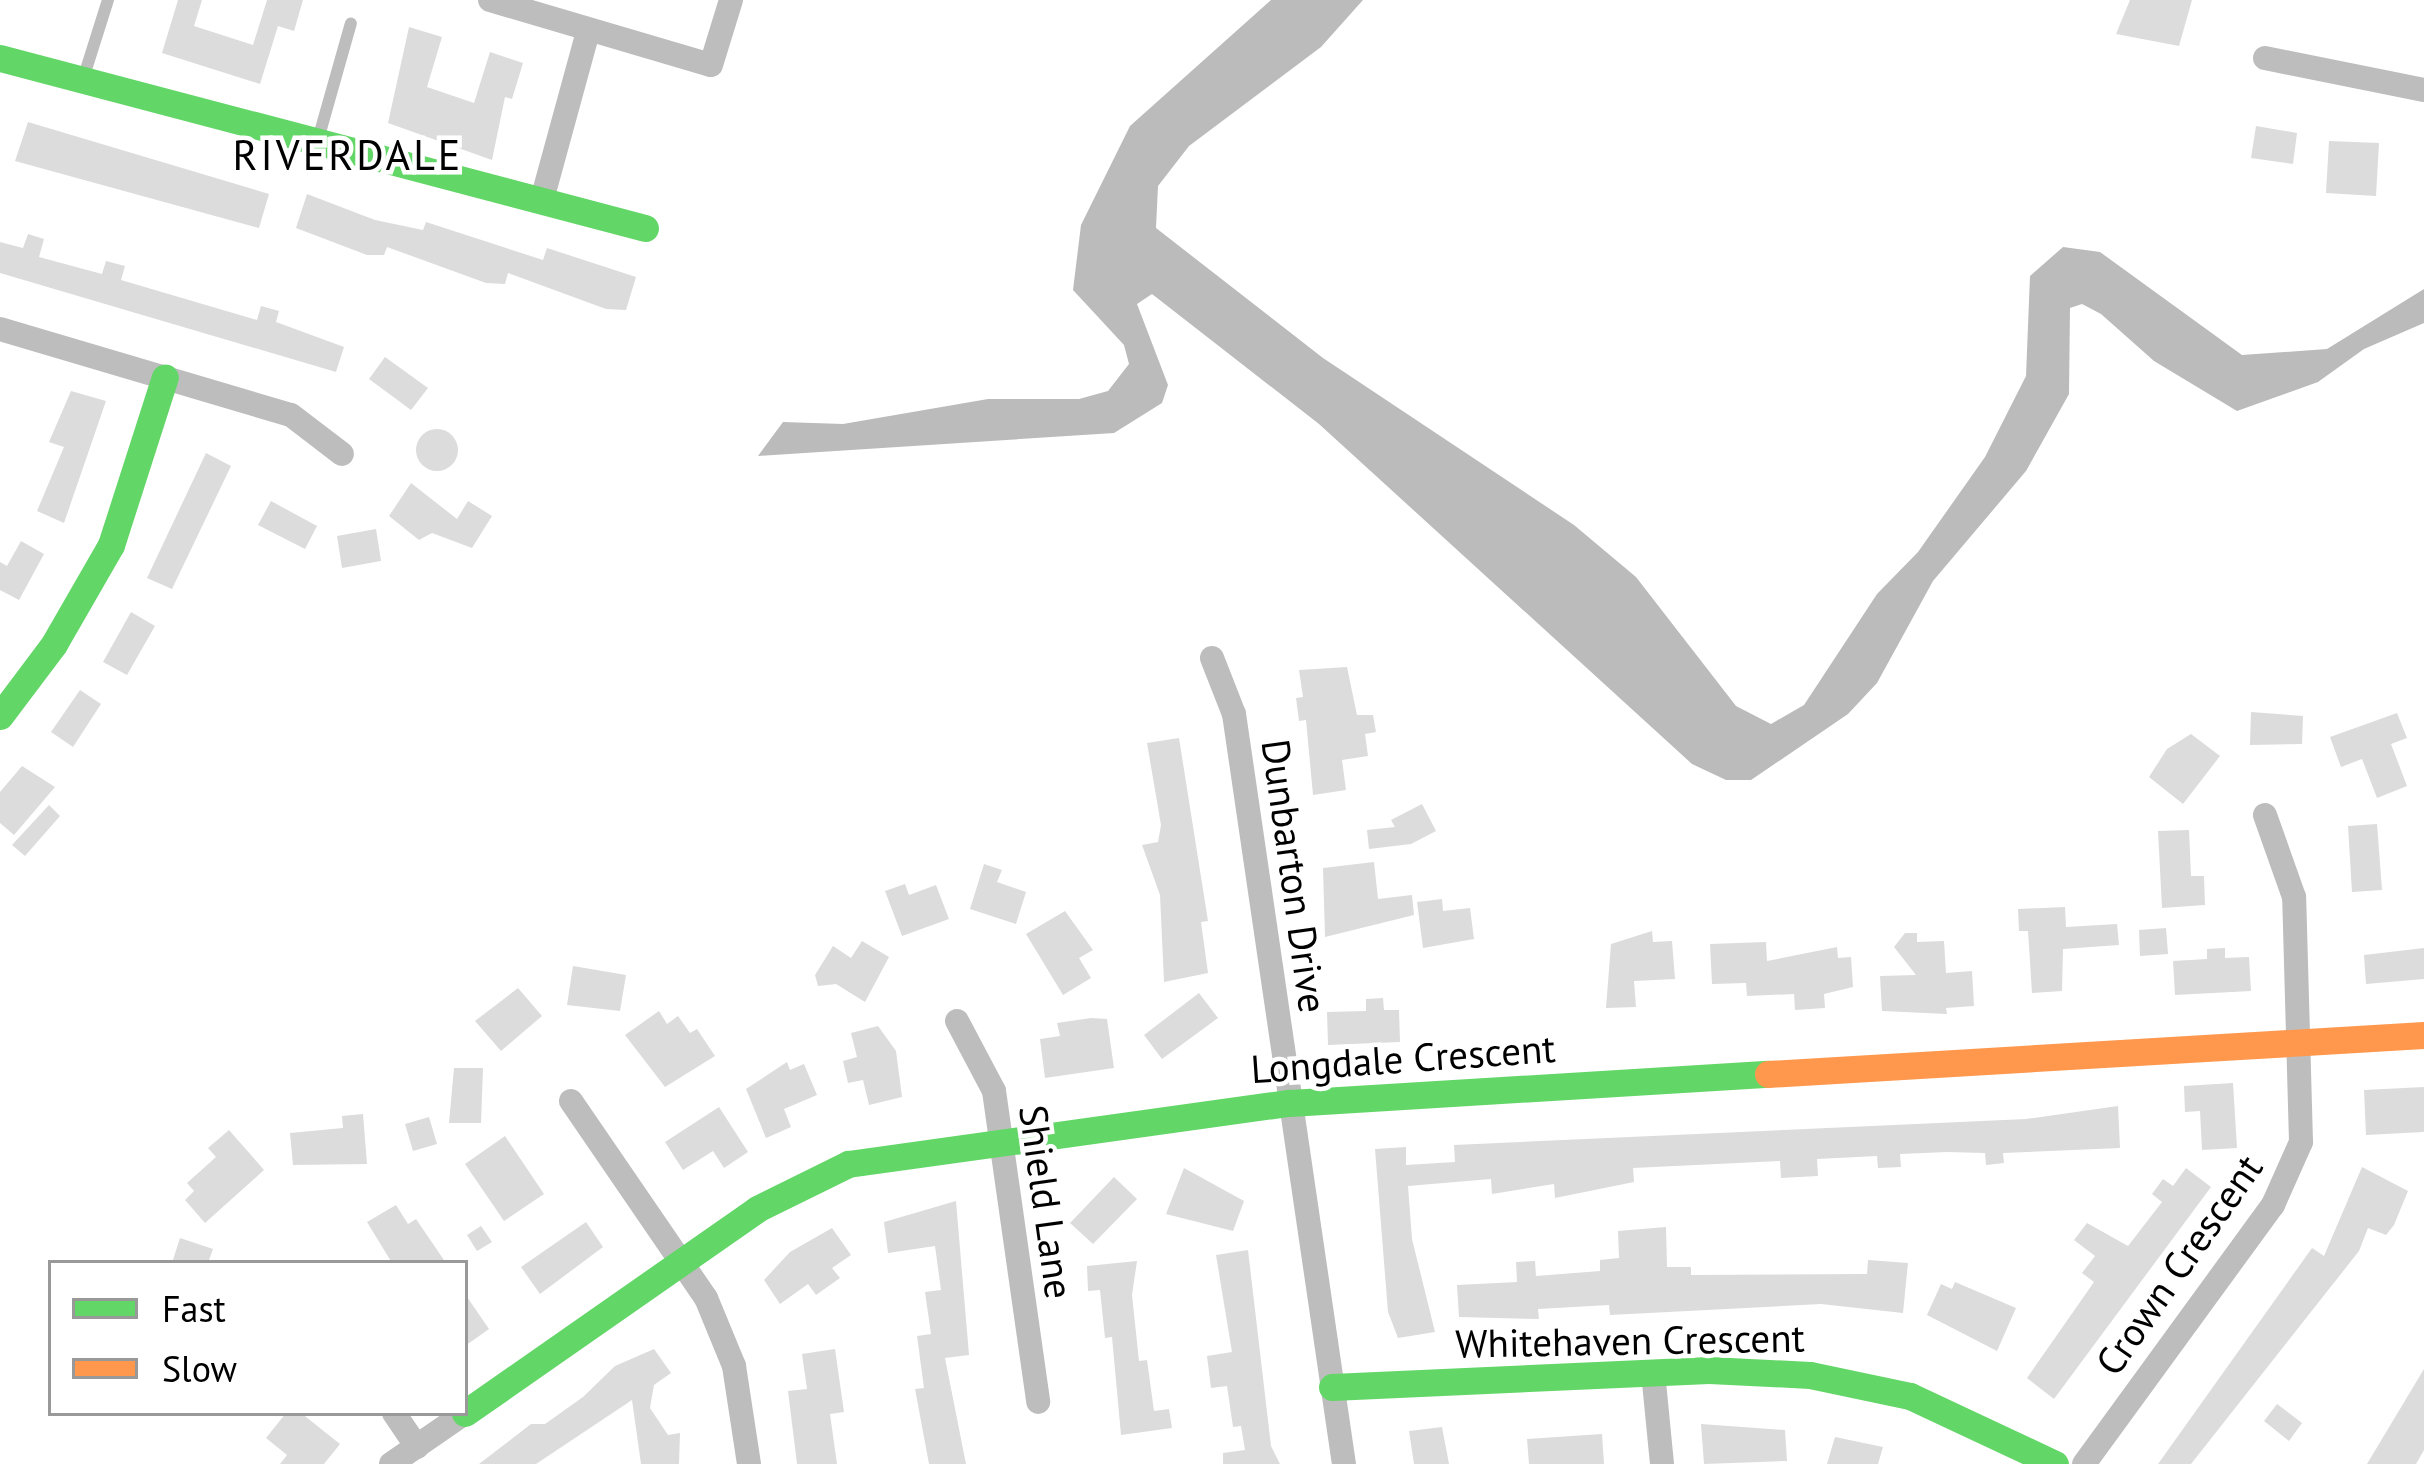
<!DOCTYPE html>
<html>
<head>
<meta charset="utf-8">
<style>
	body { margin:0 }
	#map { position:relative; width:2424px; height:1464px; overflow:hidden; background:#fff; font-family:"PT Sans",sans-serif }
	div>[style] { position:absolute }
	.water>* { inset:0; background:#bbb }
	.building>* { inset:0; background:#dcdcdc }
	.round { border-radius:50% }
	.lane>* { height:12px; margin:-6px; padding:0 6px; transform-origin:6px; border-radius:6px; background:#bdbdbd }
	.street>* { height:24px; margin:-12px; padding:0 12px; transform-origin:12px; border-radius:12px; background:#bdbdbd }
	.fast>* { height:27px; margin:-13.5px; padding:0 13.5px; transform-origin:13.5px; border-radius:13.5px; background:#63d668 }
	.slow>* { height:27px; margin:-13.5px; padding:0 13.5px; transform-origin:13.5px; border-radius:13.5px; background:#ff974d }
	span { translate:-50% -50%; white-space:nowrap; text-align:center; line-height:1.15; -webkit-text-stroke:9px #fff; paint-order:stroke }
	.street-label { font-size:39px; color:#000 }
	.neighbourhood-label { font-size:42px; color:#000; letter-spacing:3px }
	.legend { position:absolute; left:48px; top:1260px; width:420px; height:156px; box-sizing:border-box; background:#fff; border:3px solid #999; margin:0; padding:15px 21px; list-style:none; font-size:36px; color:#000 }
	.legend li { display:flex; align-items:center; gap:24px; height:60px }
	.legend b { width:60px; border:3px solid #999 }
</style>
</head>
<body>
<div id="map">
	<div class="water">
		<div style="clip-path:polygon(1271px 0,1363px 0,1321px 47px,1189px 146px,1158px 186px,1156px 228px,1323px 358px,1574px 525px,1636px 577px,1736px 706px,1771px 724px,1804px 705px,1877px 594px,1918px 552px,1985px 457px,2026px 376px,2030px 276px,2063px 247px,2100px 252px,2242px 355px,2327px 349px,2424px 289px,2424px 323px,2364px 349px,2318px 382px,2237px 411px,2154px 361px,2101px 314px,2082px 304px,2070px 308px,2069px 394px,2026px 471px,1933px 581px,1877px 683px,1848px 714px,1751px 780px,1726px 780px,1692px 764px,1319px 424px,1152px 294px,1137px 304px,1168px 385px,1162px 403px,1114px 433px,758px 456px,783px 422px,843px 424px,988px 399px,1079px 399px,1108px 391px,1129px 364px,1124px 345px,1073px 290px,1081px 225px,1130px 126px)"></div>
	</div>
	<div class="building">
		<div style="clip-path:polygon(178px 0,202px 0,194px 26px,253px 45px,267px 0,303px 0,294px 31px,278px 26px,260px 84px,162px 53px)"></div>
		<div style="clip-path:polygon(2130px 0,2192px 0,2179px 46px,2116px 34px)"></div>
		<div style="clip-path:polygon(409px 27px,442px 37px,427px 87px,474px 103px,490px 52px,523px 63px,512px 99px,505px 97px,492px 160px,388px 123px)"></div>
		<div style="clip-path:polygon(28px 122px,269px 194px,259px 228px,15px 161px)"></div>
		<div style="clip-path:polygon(2256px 126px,2297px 133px,2293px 164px,2251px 158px)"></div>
		<div style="clip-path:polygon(2329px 141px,2379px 143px,2376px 196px,2326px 193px)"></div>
		<div style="clip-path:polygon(307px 194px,375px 220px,423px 230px,426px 222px,543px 260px,547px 248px,636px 277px,626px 310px,606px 309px,508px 273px,505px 284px,486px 283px,387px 247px,384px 255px,367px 255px,296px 228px)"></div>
		<div style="clip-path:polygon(28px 234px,44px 239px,39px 257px,102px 274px,106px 261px,125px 266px,121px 280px,257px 320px,261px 306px,279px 311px,276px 322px,344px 347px,336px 372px,0 273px,0 242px,23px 248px)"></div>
		<div style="clip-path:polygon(385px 357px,428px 388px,411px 410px,369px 379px)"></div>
		<div style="clip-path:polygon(71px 391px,106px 401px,64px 523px,37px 511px,64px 447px,49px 442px)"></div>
		<div class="round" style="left:416px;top:429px;width:42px;height:42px"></div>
		<div style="clip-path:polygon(206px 453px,231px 466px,172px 589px,147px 578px)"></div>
		<div style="clip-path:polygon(411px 483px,457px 519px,468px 501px,492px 516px,472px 548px,432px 533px,419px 540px,389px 516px)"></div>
		<div style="clip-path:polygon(271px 501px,317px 526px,305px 549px,258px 525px)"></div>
		<div style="clip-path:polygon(376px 529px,381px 561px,342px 568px,337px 536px)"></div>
		<div style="clip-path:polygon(21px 541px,44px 554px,19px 600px,0 590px,0 562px,7px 566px)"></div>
		<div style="clip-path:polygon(131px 612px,155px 626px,127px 675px,103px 662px)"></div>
		<div style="clip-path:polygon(1347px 667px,1357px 715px,1373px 715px,1376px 732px,1365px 734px,1368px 756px,1342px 760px,1346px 790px,1313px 795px,1306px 720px,1299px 721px,1296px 698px,1303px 697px,1299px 670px)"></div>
		<div style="clip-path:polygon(80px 690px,101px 704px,73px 747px,51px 732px)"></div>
		<div style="clip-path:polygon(2251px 712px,2303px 716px,2302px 744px,2250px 745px)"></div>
		<div style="clip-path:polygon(2397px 713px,2407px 738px,2391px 744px,2407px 786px,2377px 798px,2362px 759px,2341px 767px,2330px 737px)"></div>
		<div style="clip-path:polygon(2191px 734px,2220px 756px,2183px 804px,2149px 777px,2167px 749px)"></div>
		<div style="clip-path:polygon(1179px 738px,1208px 921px,1201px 922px,1208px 973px,1164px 982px,1160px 895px,1142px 845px,1158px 842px,1161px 825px,1147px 743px)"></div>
		<div style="clip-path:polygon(22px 766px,55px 787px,14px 835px,0 823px,0 792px)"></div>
		<div style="clip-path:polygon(1422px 804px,1436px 831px,1411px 844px,1369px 849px,1367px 830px,1395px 827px,1391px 820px)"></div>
		<div style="clip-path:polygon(49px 805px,60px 816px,25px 856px,12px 845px)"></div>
		<div style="clip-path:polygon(2377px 824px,2382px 890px,2352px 892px,2348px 826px)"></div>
		<div style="clip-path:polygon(2189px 830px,2191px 876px,2204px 876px,2205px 905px,2162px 908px,2158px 831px)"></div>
		<div style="clip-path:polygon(1374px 862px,1378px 899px,1412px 895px,1414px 915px,1325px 937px,1323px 868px)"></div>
		<div style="clip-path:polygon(984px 864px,1002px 870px,997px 882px,1026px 892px,1016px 924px,970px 909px)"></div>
		<div style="clip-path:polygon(905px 884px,909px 895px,936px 885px,949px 919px,902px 936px,885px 891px)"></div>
		<div style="clip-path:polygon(1442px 899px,1443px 911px,1470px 908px,1474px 939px,1423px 948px,1417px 902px)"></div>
		<div style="clip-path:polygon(2065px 907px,2066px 927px,2117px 924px,2119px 945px,2063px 949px,2062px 991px,2032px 993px,2028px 931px,2019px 931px,2018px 909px)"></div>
		<div style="clip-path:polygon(1065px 911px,1093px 950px,1079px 958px,1091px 978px,1063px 995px,1026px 934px)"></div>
		<div style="clip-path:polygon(2166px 928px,2168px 954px,2140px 956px,2139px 930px)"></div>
		<div style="clip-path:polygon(1652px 931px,1653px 942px,1672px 941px,1675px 979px,1634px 981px,1636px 1007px,1606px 1008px,1611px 944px)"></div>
		<div style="clip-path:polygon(1905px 933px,1917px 933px,1917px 942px,1944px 941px,1946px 973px,1972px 971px,1974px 1006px,1946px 1008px,1947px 1014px,1882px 1011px,1880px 976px,1916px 975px,1894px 947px)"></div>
		<div style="clip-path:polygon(862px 941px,889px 957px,865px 1002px,836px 984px,818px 986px,815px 975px,833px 946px,851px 958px)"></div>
		<div style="clip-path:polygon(1766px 942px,1767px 961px,1837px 947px,1838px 958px,1851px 957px,1853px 987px,1824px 994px,1825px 1008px,1795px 1010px,1794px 994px,1747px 996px,1746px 983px,1712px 984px,1710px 944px)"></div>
		<div style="clip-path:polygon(2225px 948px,2225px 958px,2249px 957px,2251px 991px,2175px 995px,2173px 961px,2207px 959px,2207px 949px)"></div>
		<div style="clip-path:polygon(2424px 948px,2424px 979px,2366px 984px,2364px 955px)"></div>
		<div style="clip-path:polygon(573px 966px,626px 975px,620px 1011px,567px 1005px)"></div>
		<div style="clip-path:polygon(518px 988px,542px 1016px,501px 1051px,475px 1021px)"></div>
		<div style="clip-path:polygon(1199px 993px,1218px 1018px,1162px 1059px,1144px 1035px)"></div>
		<div style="clip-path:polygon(1383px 998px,1384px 1010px,1399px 1010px,1400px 1042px,1328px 1045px,1327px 1012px,1366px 1011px,1366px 999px)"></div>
		<div style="clip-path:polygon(659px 1011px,667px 1024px,678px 1016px,690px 1033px,697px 1029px,715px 1056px,665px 1087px,625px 1035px)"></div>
		<div style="clip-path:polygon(1091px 1018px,1107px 1019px,1114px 1068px,1045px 1078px,1040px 1039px,1060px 1036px,1057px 1023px)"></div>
		<div style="clip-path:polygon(878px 1026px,896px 1051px,902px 1097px,869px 1105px,863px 1080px,848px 1083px,843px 1061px,857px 1057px,851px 1033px)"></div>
		<div style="clip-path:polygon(787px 1062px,790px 1070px,804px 1064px,817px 1095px,784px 1109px,791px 1127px,766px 1138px,746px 1089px)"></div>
		<div style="clip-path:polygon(454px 1068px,483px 1068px,481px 1123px,449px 1123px)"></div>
		<div style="clip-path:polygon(2233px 1083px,2237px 1148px,2202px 1150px,2200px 1111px,2185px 1112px,2184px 1086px)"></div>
		<div style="clip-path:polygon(2424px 1087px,2424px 1132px,2366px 1135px,2364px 1090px)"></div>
		<div style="clip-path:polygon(2118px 1106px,2120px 1148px,2003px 1153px,2004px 1163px,1986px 1165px,1985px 1153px,1947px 1152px,1900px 1154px,1901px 1167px,1878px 1168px,1877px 1156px,1817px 1159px,1818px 1176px,1781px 1178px,1780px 1161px,1633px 1168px,1634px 1182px,1555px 1198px,1554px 1184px,1492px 1194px,1491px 1179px,1408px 1186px,1412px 1239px,1435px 1332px,1398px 1338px,1388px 1312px,1375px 1149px,1406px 1147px,1406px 1165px,1455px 1162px,1454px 1145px,2026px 1119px)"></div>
		<div style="clip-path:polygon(719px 1107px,748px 1152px,724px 1168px,713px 1151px,683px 1170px,665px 1142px)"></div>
		<div style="clip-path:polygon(363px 1114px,367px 1164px,293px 1165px,290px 1133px,343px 1128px,342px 1116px)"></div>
		<div style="clip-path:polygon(429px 1117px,437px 1144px,413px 1151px,405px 1124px)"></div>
		<div style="clip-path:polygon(229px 1130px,264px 1170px,205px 1223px,185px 1200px,194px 1191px,187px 1183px,216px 1157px,208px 1148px)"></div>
		<div style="clip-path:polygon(505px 1136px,544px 1194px,504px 1221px,465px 1164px)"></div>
		<div style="clip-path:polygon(2362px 1167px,2408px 1191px,2394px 1225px,2386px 1235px,2368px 1228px,2359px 1251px,2191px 1464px,2158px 1464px,2312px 1248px,2324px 1256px)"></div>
		<div style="clip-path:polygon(1184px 1168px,1244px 1201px,1233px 1231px,1166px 1214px)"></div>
		<div style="clip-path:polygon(2186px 1168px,2211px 1187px,2054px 1399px,2027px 1378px,2094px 1282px,2082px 1273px,2095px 1256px,2074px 1240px,2087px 1223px,2128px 1246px,2162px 1202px,2152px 1194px,2163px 1179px,2173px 1186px)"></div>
		<div style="clip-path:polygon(1114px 1177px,1137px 1199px,1093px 1244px,1070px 1223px)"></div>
		<div style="clip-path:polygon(956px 1201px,969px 1355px,945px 1358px,966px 1464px,929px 1464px,915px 1389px,924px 1388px,917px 1336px,931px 1334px,925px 1292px,941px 1290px,935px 1246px,888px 1253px,884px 1222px)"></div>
		<div style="clip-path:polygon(396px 1205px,408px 1224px,416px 1219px,446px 1263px,392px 1263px,367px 1222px)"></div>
		<div style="clip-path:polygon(586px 1222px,603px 1247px,540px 1294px,521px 1267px)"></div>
		<div style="clip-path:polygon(481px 1226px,492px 1242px,477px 1251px,467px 1235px)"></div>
		<div style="clip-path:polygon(1666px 1227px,1667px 1267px,1691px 1267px,1691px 1275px,1867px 1274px,1868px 1260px,1908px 1263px,1903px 1313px,1821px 1304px,1610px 1315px,1609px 1305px,1538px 1309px,1539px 1319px,1459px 1317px,1457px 1285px,1517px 1282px,1516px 1262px,1535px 1261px,1536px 1276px,1600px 1271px,1600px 1260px,1619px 1258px,1618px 1231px)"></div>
		<div style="clip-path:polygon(832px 1228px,851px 1255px,832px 1268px,840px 1278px,816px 1295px,808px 1284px,780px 1304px,764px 1280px,790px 1252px)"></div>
		<div style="clip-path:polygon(180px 1238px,213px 1249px,208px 1263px,172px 1263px)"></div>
		<div style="clip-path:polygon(1248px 1250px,1271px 1446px,1280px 1464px,1223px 1464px,1223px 1453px,1245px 1450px,1241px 1426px,1233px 1427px,1227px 1386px,1211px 1388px,1207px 1356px,1232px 1352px,1216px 1255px)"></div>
		<div style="clip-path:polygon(1137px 1261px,1132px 1295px,1139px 1361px,1147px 1360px,1154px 1411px,1169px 1409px,1172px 1428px,1121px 1435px,1112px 1337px,1105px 1338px,1100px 1290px,1088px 1291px,1087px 1266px)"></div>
		<div style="clip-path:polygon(1955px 1282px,2016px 1308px,1997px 1351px,1927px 1315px,1941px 1284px,1952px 1289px)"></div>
		<div style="clip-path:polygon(465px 1294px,489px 1329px,465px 1346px)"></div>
		<div style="clip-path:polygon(654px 1349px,671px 1373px,654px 1385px,650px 1408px,668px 1435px,680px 1433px,679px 1464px,641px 1464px,632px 1400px,536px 1464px,479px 1464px,531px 1424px,545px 1424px,583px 1397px,615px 1366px)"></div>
		<div style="clip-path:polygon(835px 1349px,844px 1412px,830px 1414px,837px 1464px,797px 1464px,788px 1391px,807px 1389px,802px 1354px)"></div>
		<div style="clip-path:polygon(2424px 1369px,2424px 1450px,2416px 1464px,2367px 1464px)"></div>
		<div style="clip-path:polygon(2277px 1404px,2302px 1423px,2289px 1441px,2264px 1421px)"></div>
		<div style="clip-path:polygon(286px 1413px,301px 1413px,340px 1444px,324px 1464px,280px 1464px,287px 1455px,266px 1438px)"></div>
		<div style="clip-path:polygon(1701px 1424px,1785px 1430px,1787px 1461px,1704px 1464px)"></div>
		<div style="clip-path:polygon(1442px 1427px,1449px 1464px,1414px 1464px,1409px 1431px)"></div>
		<div style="clip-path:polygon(1602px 1434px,1604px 1464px,1529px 1464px,1527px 1439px)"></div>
		<div style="clip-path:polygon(1835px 1437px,1883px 1447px,1878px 1464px,1827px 1464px)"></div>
	</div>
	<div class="lane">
		<div style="left:84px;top:76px;width:80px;rotate:-72.5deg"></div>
		<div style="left:319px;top:136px;width:117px;rotate:-74.2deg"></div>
	</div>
	<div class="street">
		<div style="left:490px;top:0;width:230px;rotate:16.4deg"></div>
		<div style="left:711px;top:65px;width:68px;rotate:-72.9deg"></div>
		<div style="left:2265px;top:58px;width:162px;rotate:11.4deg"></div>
		<div style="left:543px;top:196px;width:171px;rotate:-74.7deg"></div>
		<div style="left:0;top:329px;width:303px;rotate:16.5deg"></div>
		<div style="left:291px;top:415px;width:64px;rotate:37.4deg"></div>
		<div style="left:1212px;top:658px;width:60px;rotate:68.6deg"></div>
		<div style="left:1234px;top:714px;width:758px;rotate:81.66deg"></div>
		<div style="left:957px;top:1021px;width:79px;rotate:62.1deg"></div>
		<div style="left:994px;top:1091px;width:314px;rotate:81.9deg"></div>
		<div style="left:571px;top:1101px;width:239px;rotate:55.6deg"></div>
		<div style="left:706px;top:1298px;width:74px;rotate:67.6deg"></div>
		<div style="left:734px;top:1366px;width:99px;rotate:81.3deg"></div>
		<div style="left:1653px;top:1372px;width:92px;rotate:84.4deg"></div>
		<div style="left:394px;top:1413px;width:41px;rotate:55.9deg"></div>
		<div style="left:391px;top:1464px;width:90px;rotate:-34.6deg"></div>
		<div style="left:2084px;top:1464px;width:321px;rotate:-53.9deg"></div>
		<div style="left:2273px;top:1205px;width:69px;rotate:-66deg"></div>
		<div style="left:2301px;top:1142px;width:245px;rotate:-91.6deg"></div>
		<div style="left:2294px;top:897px;width:87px;rotate:-109.5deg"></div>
	</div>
	<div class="fast">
		<div style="left:0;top:58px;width:667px;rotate:14.77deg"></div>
		<div style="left:0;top:716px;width:90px;rotate:-53.1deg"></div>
		<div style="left:54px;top:644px;width:114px;rotate:-60.1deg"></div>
		<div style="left:111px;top:545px;width:176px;rotate:-72.2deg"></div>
		<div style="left:1332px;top:1387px;width:377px;rotate:-2.6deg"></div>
		<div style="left:1709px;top:1370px;width:101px;rotate:2.8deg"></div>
		<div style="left:1810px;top:1375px;width:102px;rotate:11.9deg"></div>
		<div style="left:1910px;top:1396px;width:160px;rotate:25.1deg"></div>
		<div style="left:465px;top:1413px;width:356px;rotate:-34.9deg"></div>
		<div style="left:757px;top:1209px;width:102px;rotate:-26.3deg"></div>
		<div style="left:848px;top:1164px;width:446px;rotate:-7.9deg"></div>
		<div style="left:1290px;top:1103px;width:479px;rotate:-3.5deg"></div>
	</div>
	<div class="slow">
		<div style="left:1768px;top:1074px;width:657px;rotate:-3.4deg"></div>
	</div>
	<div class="street-label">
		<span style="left:1294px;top:876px;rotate:82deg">Dunbarton Drive</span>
		<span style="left:1403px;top:1059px;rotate:-4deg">Longdale Crescent</span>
		<span style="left:1046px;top:1202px;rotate:82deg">Shield Lane</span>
		<span style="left:2179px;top:1265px;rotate:-55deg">Crown Crescent</span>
		<span style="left:1630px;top:1341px;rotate:-1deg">Whitehaven Crescent</span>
	</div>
	<div class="neighbourhood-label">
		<span style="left:348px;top:155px">RIVERDALE</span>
	</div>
	<ul class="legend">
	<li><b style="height:15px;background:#63d668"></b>Fast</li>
	<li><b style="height:15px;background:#ff974d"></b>Slow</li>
	</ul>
</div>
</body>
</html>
